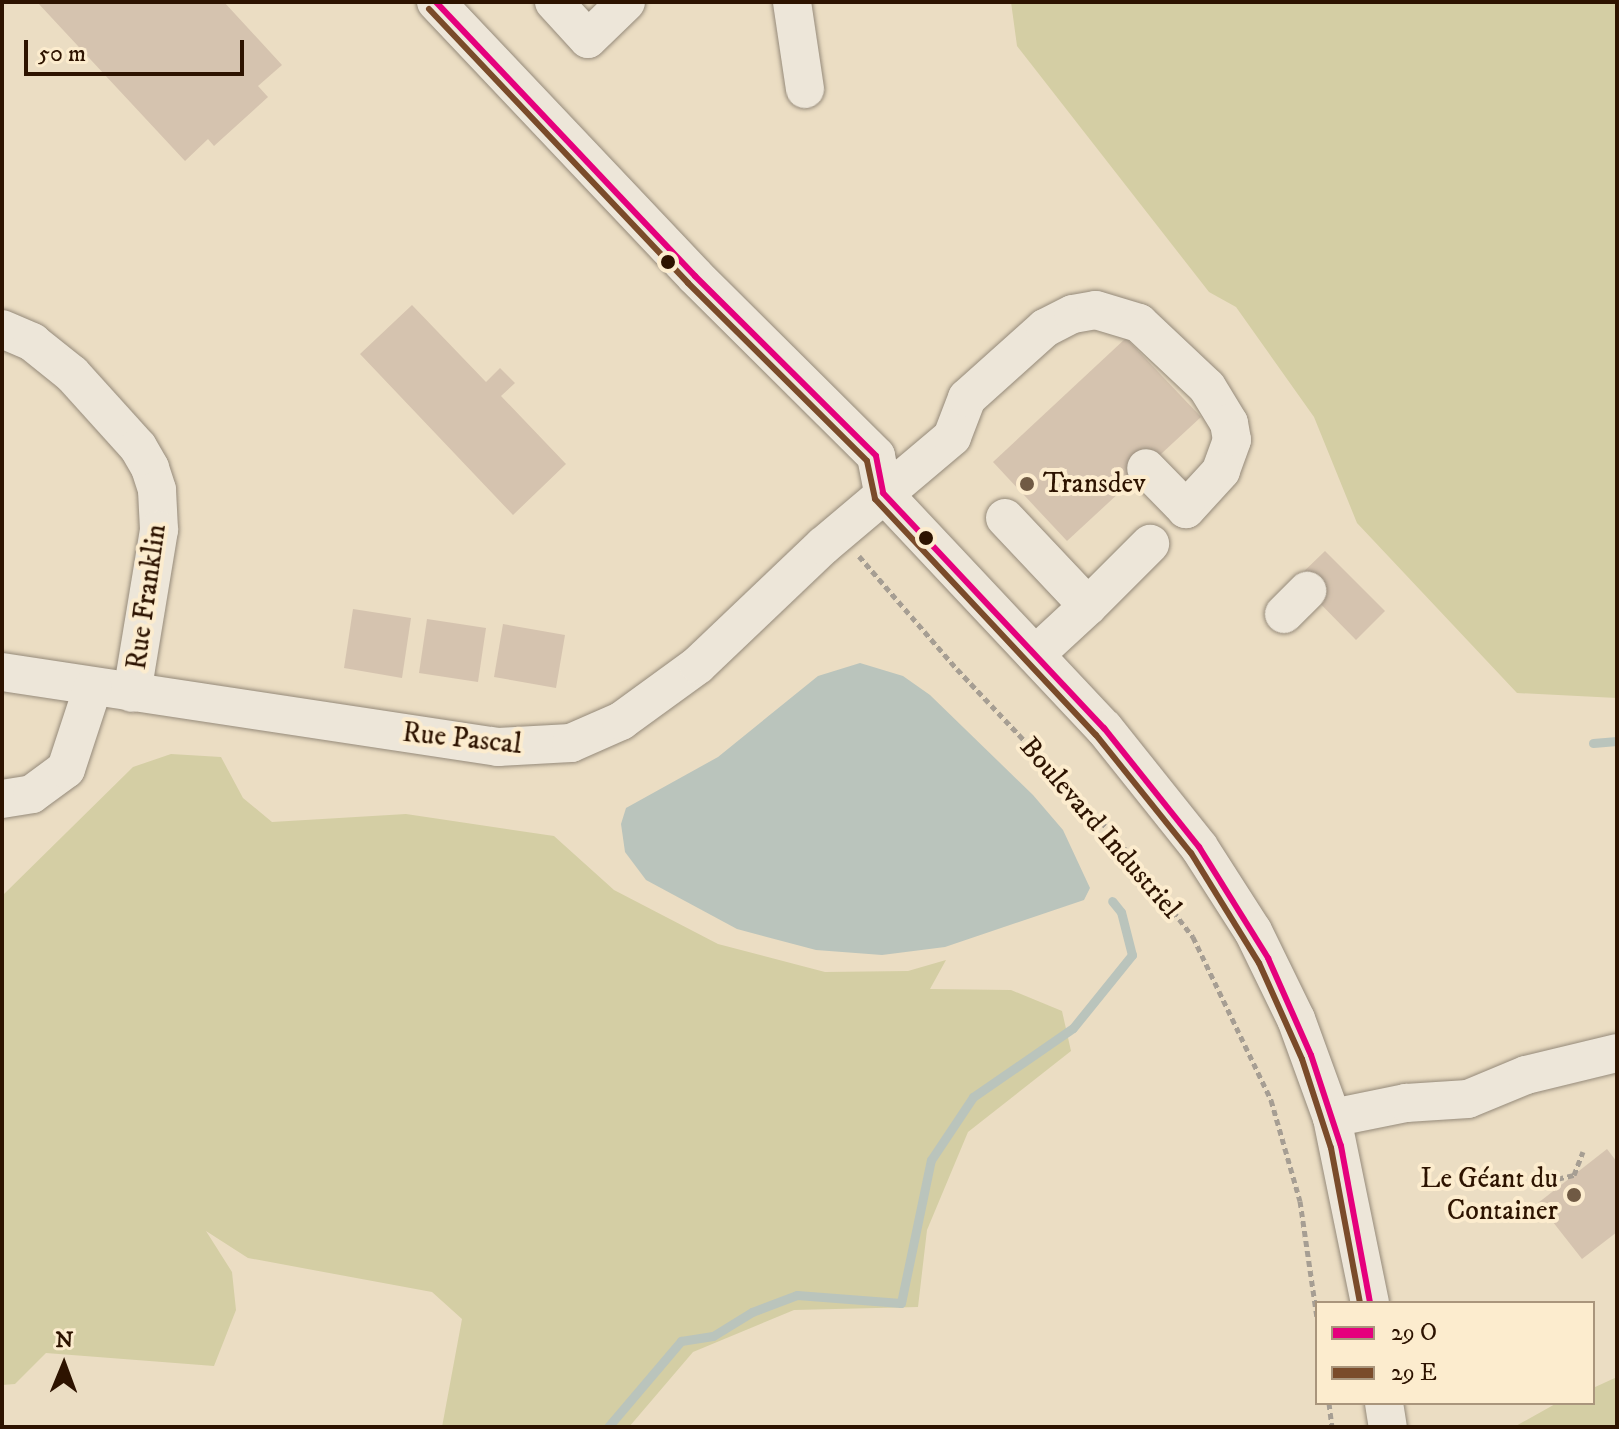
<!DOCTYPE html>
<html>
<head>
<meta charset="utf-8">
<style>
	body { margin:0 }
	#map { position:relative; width:1619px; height:1429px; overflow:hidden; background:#ebddc3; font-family:"IM FELL DW Pica",serif }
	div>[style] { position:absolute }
	.green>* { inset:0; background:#d4cea4 }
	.water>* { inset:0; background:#bac4bc }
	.stream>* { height:9px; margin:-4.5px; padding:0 4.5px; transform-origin:4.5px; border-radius:4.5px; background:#bac4bc }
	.building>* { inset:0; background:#d5c3af }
	.path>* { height:5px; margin-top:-2.5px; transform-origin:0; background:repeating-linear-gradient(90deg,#a69e93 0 6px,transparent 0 10px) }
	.roads { filter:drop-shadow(0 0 2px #958a7a) drop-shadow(0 0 2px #958a7a) }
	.minor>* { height:38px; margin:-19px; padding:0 19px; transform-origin:19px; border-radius:19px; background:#ede6d9 }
	.bus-1>* { height:6px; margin:-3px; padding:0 3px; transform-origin:3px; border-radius:3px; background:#e5007d }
	.bus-2>* { height:6px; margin:-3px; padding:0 3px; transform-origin:3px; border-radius:3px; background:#7a4b2a }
	.dots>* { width:22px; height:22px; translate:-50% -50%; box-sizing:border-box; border:4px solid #fcecce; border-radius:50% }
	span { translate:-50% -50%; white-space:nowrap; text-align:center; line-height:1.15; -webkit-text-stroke:8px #fcecce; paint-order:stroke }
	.poi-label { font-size:28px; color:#2d1300 }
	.left { translate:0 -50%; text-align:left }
	.right { translate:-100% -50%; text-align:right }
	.street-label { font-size:28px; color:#2d1300 }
	.frame { position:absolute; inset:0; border:4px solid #2d1300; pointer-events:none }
	.legend { position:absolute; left:1315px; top:1301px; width:280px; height:104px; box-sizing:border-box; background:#fcecce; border:2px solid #a9957c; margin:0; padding:10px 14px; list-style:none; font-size:24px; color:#2d1300 }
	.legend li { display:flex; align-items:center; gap:16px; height:40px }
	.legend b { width:40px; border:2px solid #a9957c }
	.north { position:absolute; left:24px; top:1325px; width:80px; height:80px; -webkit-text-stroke:6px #fcecce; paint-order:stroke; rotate:1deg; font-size:22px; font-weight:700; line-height:32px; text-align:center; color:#2d1300 }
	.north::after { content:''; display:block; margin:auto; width:28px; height:36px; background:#2d1300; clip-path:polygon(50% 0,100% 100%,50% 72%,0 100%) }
	.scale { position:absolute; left:24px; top:40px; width:220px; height:36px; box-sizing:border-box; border:4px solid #2d1300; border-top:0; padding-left:10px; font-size:24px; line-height:28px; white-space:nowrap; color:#2d1300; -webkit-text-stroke:6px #fcecce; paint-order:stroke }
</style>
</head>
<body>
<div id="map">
	<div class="green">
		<div style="clip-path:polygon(1011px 2px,1617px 2px,1617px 698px,1517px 693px,1357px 523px,1314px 417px,1236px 307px,1209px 292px,1017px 46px)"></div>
		<div style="clip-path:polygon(171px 754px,221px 757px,243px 798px,272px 822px,406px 814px,554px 836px,614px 890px,718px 944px,825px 972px,908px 971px,946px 960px,930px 989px,1011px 990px,1062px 1011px,1071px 1051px,968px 1132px,927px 1230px,918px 1307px,794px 1310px,693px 1352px,629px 1427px,442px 1427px,462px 1319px,432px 1292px,248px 1258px,206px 1231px,232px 1272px,236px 1310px,214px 1366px,46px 1353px,15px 1384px,2px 1385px,2px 896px,133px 767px)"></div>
		<div style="clip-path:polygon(1617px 1377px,1617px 1427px,1514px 1427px,1557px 1403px,1593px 1403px,1593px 1388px)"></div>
	</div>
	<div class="water">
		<div style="clip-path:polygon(860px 663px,903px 676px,930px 695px,1033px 795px,1063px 830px,1090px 888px,1084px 900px,945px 947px,882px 955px,816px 950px,737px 929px,646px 880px,625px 852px,621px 824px,626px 808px,718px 757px,818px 676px)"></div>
	</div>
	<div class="stream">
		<div style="left:1593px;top:743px;width:24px;rotate:-5deg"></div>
		<div style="left:608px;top:1427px;width:113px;rotate:-49.7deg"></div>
		<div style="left:681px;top:1341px;width:32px;rotate:-9deg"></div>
		<div style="left:713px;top:1336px;width:46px;rotate:-31.6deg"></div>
		<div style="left:752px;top:1312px;width:48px;rotate:-20.7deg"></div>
		<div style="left:797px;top:1295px;width:104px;rotate:4.4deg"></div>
		<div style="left:901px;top:1303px;width:146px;rotate:-78.2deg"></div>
		<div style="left:931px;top:1160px;width:76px;rotate:-56.3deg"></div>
		<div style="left:973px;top:1097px;width:121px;rotate:-34.6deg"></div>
		<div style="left:1073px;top:1028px;width:94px;rotate:-51.1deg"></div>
		<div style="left:1132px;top:955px;width:44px;rotate:-104.3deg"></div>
		<div style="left:1121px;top:912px;width:14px;rotate:-129deg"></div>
	</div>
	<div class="building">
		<div style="clip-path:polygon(37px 2px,224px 2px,282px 65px,258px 86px,268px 97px,214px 146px,208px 139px,185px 161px)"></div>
		<div style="clip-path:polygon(412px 305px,486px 382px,500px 368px,515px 383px,501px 396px,566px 464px,513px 515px,360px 354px)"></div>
		<div style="clip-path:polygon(1126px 338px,1201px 417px,1067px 541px,993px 462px)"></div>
		<div style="clip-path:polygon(1325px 551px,1385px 611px,1356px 640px,1296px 579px)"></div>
		<div style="clip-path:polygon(353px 609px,411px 618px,402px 678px,344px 668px)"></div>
		<div style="clip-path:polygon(427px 619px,486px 628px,478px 682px,419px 673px)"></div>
		<div style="clip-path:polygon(503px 624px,565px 635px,556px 688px,494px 677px)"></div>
		<div style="clip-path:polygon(1607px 1149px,1617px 1162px,1617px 1232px,1582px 1259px,1538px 1203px)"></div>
	</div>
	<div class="path">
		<div style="left:859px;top:556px;width:150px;rotate:49.1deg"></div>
		<div style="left:957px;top:669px;width:235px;rotate:46.7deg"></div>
		<div style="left:1118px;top:840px;width:123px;rotate:52.3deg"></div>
		<div style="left:1193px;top:937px;width:181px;rotate:64.4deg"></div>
		<div style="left:1271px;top:1100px;width:105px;rotate:74deg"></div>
		<div style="left:1300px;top:1201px;width:117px;rotate:81.7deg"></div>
		<div style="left:1548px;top:1181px;width:27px;rotate:-13deg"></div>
		<div style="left:1574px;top:1175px;width:25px;rotate:-69deg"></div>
		<div style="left:1329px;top:1403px;width:24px;rotate:83deg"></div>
	</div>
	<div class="roads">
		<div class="minor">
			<div style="left:436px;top:2px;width:377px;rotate:46.6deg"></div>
			<div style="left:695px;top:276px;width:255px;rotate:44.8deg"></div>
			<div style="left:876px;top:456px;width:38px;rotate:79deg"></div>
			<div style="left:554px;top:2px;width:50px;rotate:47.4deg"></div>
			<div style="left:588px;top:39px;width:53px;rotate:-44.2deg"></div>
			<div style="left:792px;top:2px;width:88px;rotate:81.5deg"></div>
			<div style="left:2px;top:329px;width:33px;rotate:23deg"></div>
			<div style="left:32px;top:342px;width:51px;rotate:38.7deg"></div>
			<div style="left:72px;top:374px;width:98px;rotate:47.9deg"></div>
			<div style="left:138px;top:447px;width:24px;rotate:60deg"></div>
			<div style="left:150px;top:468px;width:23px;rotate:72deg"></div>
			<div style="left:157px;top:490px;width:40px;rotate:87.1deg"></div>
			<div style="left:159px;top:530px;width:165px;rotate:99.4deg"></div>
			<div style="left:883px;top:493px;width:323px;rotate:46.8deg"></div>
			<div style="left:1104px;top:728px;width:152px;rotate:51.4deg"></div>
			<div style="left:1199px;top:847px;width:100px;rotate:57.3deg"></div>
			<div style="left:1253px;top:931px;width:98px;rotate:64deg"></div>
			<div style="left:1296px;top:1019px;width:105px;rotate:70deg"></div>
			<div style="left:1332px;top:1118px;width:189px;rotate:78.4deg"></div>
			<div style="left:1005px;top:518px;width:121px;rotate:46.7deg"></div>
			<div style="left:1088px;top:606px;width:72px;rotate:137.2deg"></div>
			<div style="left:1088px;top:606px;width:88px;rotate:-45deg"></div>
			<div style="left:1284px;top:614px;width:33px;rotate:-45deg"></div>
			<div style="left:2px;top:672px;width:502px;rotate:8.6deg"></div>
			<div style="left:498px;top:747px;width:73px;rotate:-3.1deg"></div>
			<div style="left:571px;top:743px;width:55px;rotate:-23.7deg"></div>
			<div style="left:621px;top:721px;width:95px;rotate:-36deg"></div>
			<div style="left:698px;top:665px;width:173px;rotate:-43.6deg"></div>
			<div style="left:823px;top:546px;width:169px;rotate:-40.2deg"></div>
			<div style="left:952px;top:437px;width:42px;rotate:-69deg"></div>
			<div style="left:967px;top:398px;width:105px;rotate:-41.9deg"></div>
			<div style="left:1045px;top:328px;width:31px;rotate:-27deg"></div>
			<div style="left:1073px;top:314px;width:23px;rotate:-10deg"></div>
			<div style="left:1096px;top:310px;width:45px;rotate:16.8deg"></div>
			<div style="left:1139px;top:323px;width:93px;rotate:43.3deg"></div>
			<div style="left:1207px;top:387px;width:42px;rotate:58.6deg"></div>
			<div style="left:1229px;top:423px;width:17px;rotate:80deg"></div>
			<div style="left:1232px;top:440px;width:33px;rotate:110deg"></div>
			<div style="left:1221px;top:471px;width:52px;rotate:132.6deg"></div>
			<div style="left:1186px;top:509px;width:57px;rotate:-134.3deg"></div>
			<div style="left:2px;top:799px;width:30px;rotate:-9deg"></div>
			<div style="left:32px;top:794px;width:42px;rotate:-36.3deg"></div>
			<div style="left:66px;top:769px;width:86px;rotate:-71.8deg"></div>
			<div style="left:1332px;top:1118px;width:76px;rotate:-11.5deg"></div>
			<div style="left:1406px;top:1103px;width:62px;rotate:-3.7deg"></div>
			<div style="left:1468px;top:1099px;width:63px;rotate:-22.5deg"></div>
			<div style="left:1526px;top:1075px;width:94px;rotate:-13.6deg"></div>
			<div style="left:1384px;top:1403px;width:24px;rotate:81deg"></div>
		</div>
	</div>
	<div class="bus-1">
		<div style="left:436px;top:2px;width:377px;rotate:46.6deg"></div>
		<div style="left:695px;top:276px;width:255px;rotate:44.8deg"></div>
		<div style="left:876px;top:456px;width:38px;rotate:79deg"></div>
		<div style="left:883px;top:493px;width:323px;rotate:46.8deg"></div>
		<div style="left:1104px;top:728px;width:152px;rotate:51.4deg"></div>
		<div style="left:1199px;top:847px;width:131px;rotate:58.1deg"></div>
		<div style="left:1268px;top:958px;width:106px;rotate:66.1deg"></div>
		<div style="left:1311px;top:1055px;width:96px;rotate:71.8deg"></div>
		<div style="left:1341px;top:1146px;width:160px;rotate:79.5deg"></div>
	</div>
	<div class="bus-2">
		<div style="left:429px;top:9px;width:377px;rotate:46.6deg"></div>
		<div style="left:688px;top:283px;width:252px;rotate:44.8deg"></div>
		<div style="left:867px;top:461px;width:39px;rotate:78deg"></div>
		<div style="left:875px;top:499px;width:323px;rotate:46.9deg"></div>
		<div style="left:1096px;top:735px;width:151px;rotate:51.2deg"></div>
		<div style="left:1191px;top:853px;width:129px;rotate:58.3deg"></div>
		<div style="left:1259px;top:963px;width:105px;rotate:65.9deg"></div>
		<div style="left:1302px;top:1059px;width:94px;rotate:72deg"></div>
		<div style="left:1331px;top:1148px;width:158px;rotate:79.4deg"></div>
	</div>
	<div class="dots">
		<div style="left:668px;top:262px;background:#2d1300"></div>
		<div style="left:1027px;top:484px;background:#705a44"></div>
		<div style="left:926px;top:538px;background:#2d1300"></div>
		<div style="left:1574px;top:1195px;background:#705a44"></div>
	</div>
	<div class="poi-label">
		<span class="left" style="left:1043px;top:484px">Transdev</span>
		<span class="right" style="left:1558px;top:1195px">Le Géant du<br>Container</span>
	</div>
	<div class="street-label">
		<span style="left:147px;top:597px;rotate:-82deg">Rue Franklin</span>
		<span style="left:462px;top:739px;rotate:6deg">Rue Pascal</span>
		<span style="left:1100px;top:828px;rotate:49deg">Boulevard Industriel</span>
	</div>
	<div class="frame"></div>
	<ul class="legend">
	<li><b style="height:10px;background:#e5007d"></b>29 O</li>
	<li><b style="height:10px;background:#7a4b2a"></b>29 E</li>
	</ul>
	<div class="north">N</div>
	<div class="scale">50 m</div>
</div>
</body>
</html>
